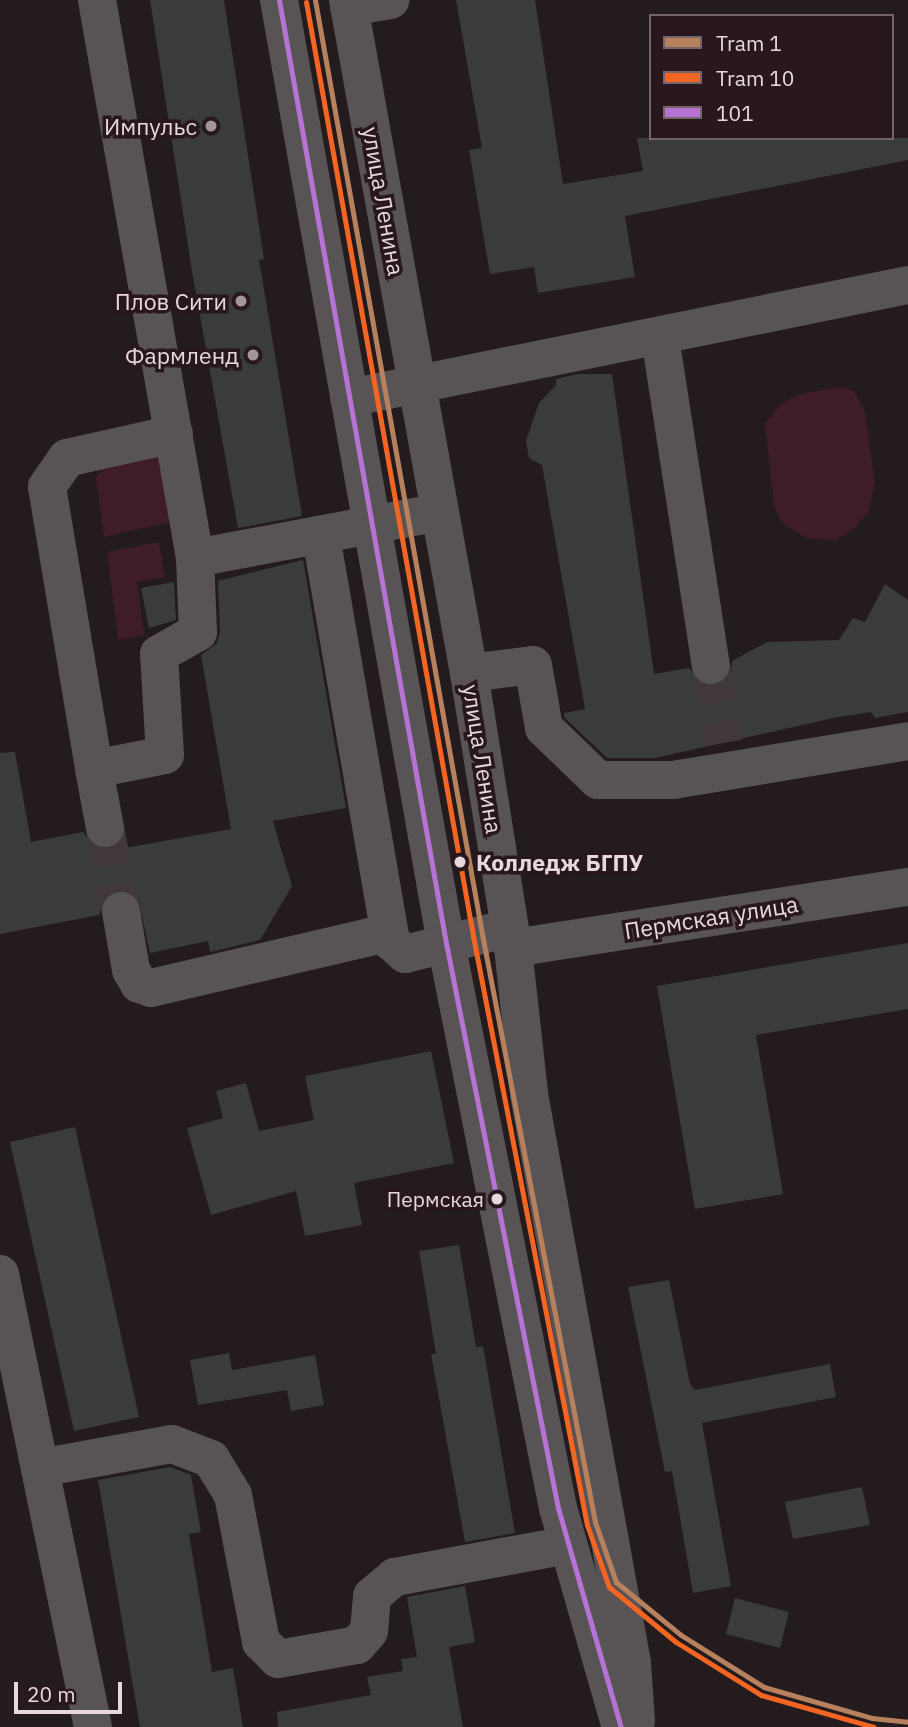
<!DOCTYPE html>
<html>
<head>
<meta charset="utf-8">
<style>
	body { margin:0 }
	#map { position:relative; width:908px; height:1727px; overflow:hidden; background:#241b1e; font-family:"IBM Plex Sans",sans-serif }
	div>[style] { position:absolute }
	.green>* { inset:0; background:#3f1c2a }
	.building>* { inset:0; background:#393c3a }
	.minor-tunnel>* { height:38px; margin-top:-19px; transform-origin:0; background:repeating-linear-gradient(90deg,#41383b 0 38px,transparent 0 57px) }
	.minor>* { height:38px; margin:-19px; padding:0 19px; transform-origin:19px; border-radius:19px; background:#585355 }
	.bus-1>* { height:5px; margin:-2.5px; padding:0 2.5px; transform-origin:2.5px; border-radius:2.5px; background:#b673d3 }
	.tram-1>* { height:5px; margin:-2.5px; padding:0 2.5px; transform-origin:2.5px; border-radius:2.5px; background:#b6815c }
	.tram-2>* { height:5px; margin:-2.5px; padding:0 2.5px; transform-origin:2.5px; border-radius:2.5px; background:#f26522 }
	.dots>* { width:19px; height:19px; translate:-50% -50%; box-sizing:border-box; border:4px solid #28171d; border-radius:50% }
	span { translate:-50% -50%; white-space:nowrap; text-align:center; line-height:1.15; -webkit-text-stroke:7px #28171d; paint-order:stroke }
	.bus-label { font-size:21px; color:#e6d9dd }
	.right { translate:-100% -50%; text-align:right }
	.poi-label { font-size:23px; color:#e6d9dd }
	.street-label { font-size:23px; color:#e6d9dd }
	.stop-label { font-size:23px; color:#e6d9dd; font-weight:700 }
	.left { translate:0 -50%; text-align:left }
	.legend { position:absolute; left:649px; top:14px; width:245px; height:126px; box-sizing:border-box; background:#28171d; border:2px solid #74656a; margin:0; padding:9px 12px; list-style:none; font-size:21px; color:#e6d9dd }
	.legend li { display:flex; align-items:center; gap:14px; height:35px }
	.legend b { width:35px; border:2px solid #74656a }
	.scale { position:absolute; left:14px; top:1682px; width:108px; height:32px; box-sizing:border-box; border:4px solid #e6d9dd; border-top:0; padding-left:9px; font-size:21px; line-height:24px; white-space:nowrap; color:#e6d9dd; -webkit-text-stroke:5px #28171d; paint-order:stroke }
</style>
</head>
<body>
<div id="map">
	<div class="green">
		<div style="clip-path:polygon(839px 387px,854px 391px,865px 411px,875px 482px,869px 511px,856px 527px,835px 540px,806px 538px,781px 522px,774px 505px,765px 423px,780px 405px,797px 395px)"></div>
		<div style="clip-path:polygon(173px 452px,183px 519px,104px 537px,96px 477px,106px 467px)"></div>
		<div style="clip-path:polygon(159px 542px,165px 577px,137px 582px,144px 635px,118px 640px,107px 552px)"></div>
	</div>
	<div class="building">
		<div style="clip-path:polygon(150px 0,224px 0,264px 259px,259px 260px,302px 516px,238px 528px,192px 271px)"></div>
		<div style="clip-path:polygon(456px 0,535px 0,563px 184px,643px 171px,637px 138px,908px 138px,908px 160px,625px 216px,635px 277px,538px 293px,534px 267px,490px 274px,469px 150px,482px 148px)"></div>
		<div style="clip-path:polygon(577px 374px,612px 374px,654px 674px,689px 668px,703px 685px,715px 686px,731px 674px,732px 661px,767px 642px,839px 640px,853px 618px,865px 622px,885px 584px,908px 600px,908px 712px,875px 718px,871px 712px,838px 717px,655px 758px,607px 758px,564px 717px,564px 713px,585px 709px,542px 465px,529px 458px,526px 441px,539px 403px,556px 385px,556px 379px)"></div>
		<div style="clip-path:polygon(303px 560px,346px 808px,273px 821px,292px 886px,260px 940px,210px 952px,208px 941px,150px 953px,138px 898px,118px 889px,107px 895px,99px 915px,0 934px,0 753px,15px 752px,31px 842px,83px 832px,97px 848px,118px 845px,119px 849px,231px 829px,201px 655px,217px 643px,220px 632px,218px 581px)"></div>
		<div style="clip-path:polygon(174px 582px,176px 620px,149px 628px,141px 588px)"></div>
		<div style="clip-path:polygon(908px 943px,908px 1009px,756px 1035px,783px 1194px,695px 1209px,657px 986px)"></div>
		<div style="clip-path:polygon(431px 1051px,454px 1163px,354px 1183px,362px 1225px,305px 1236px,296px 1191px,211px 1215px,187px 1128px,223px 1118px,216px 1091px,246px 1083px,259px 1131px,314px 1120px,305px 1076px)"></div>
		<div style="clip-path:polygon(75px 1127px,139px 1417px,74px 1431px,10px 1142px)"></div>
		<div style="clip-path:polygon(459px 1245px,476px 1347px,483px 1346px,515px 1533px,465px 1542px,431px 1354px,436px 1354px,419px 1251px)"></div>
		<div style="clip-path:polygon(669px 1280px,690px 1384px,695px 1390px,830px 1364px,836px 1397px,702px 1423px,731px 1586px,693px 1593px,672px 1471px,665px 1472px,628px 1287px)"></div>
		<div style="clip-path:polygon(229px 1353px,232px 1370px,315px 1355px,324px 1405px,291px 1411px,287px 1390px,198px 1405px,190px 1360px)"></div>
		<div style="clip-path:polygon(170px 1467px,191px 1475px,201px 1532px,189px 1534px,212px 1672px,233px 1668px,243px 1727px,140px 1727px,98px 1480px)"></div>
		<div style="clip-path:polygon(862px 1487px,870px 1525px,793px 1539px,785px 1502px)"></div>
		<div style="clip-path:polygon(465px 1586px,475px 1642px,449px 1647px,463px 1727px,278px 1727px,277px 1712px,371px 1695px,367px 1677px,403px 1671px,401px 1659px,417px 1657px,407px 1597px)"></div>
		<div style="clip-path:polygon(735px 1598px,789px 1612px,780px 1648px,726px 1634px)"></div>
	</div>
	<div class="minor-tunnel">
		<div style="left:711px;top:665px;width:79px;rotate:80.5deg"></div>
		<div style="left:105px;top:828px;width:85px;rotate:79.1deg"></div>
	</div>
	<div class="minor">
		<div style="left:97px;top:0;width:567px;rotate:80.04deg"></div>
		<div style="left:195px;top:558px;width:249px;rotate:-10.6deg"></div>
		<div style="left:279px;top:0;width:958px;rotate:79.96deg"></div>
		<div style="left:446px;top:943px;width:576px;rotate:78.79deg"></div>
		<div style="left:558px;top:1508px;width:228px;rotate:74deg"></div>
		<div style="left:348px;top:0;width:684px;rotate:79.81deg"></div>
		<div style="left:469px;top:673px;width:278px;rotate:80.9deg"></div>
		<div style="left:513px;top:948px;width:147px;rotate:83.7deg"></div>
		<div style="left:529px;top:1094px;width:578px;rotate:79.74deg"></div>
		<div style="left:632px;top:1663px;width:58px;rotate:86.1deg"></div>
		<div style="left:349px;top:7px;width:42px;rotate:-9.7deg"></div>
		<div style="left:660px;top:337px;width:332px;rotate:81.2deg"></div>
		<div style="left:349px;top:398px;width:570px;rotate:-11.43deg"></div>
		<div style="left:174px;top:434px;width:110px;rotate:167.4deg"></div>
		<div style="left:67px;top:458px;width:35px;rotate:125deg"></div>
		<div style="left:47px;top:487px;width:286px;rotate:80.5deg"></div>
		<div style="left:94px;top:769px;width:72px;rotate:-11.2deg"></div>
		<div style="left:165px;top:755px;width:101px;rotate:-93.4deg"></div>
		<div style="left:159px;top:654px;width:45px;rotate:-29.4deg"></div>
		<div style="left:198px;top:632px;width:74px;rotate:-92.3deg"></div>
		<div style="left:321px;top:536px;width:412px;rotate:80.2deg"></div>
		<div style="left:469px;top:673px;width:64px;rotate:-7.1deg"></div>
		<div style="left:533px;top:665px;width:64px;rotate:80.1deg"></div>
		<div style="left:544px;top:728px;width:75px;rotate:43.9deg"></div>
		<div style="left:598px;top:780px;width:75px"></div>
		<div style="left:673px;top:780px;width:238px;rotate:-9.4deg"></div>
		<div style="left:94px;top:769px;width:60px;rotate:79.4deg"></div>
		<div style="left:121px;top:911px;width:60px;rotate:80.4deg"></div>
		<div style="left:131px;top:970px;width:16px;rotate:60deg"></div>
		<div style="left:139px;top:984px;width:13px;rotate:18deg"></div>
		<div style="left:151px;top:988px;width:238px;rotate:-13.1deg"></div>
		<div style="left:383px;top:934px;width:30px;rotate:42deg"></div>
		<div style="left:405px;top:954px;width:107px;rotate:-14deg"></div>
		<div style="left:513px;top:948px;width:400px;rotate:-8.8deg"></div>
		<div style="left:0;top:1274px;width:462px;rotate:78.4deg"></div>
		<div style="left:40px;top:1468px;width:134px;rotate:-10.3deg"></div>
		<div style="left:172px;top:1444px;width:42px;rotate:21deg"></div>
		<div style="left:211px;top:1459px;width:42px;rotate:58.6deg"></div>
		<div style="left:233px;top:1495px;width:150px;rotate:79.2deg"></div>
		<div style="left:261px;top:1642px;width:24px;rotate:45deg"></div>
		<div style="left:278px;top:1659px;width:80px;rotate:-10deg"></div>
		<div style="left:357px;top:1645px;width:18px;rotate:-49deg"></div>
		<div style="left:369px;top:1631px;width:35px;rotate:-85deg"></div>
		<div style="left:372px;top:1596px;width:30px;rotate:-40deg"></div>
		<div style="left:395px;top:1577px;width:175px;rotate:-10.5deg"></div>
	</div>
	<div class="bus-1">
		<div style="left:279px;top:0;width:958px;rotate:79.96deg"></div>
		<div style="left:446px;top:943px;width:576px;rotate:78.79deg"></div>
		<div style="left:558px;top:1508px;width:228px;rotate:74deg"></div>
	</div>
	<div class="tram-1">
		<div style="left:315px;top:0;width:949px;rotate:79.86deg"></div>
		<div style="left:482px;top:934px;width:599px;rotate:79.12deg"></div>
		<div style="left:595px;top:1522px;width:64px;rotate:70.7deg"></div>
		<div style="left:616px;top:1582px;width:84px;rotate:39.2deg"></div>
		<div style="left:681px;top:1635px;width:98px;rotate:32.1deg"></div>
		<div style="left:764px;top:1687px;width:112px;rotate:16deg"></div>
		<div style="left:872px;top:1718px;width:36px;rotate:6deg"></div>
	</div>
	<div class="tram-2">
		<div style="left:306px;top:2px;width:949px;rotate:79.86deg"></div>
		<div style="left:473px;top:936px;width:600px;rotate:79.05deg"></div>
		<div style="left:587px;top:1525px;width:66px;rotate:70.5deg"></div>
		<div style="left:609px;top:1587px;width:87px;rotate:39.4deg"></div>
		<div style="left:676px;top:1642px;width:100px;rotate:31.9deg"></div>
		<div style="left:761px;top:1695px;width:117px;rotate:15.8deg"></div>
	</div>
	<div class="dots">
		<div style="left:211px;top:126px;background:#a2969a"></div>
		<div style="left:241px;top:301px;background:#a2969a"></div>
		<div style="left:253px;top:355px;background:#a2969a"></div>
		<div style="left:460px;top:862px;background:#e6d9dd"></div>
		<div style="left:497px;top:1199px;background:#e6d9dd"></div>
	</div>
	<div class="bus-label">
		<span class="right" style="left:484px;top:1199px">Пермская</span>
	</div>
	<div class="poi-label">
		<span class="right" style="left:197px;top:126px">Импульс</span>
		<span class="right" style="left:227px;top:301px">Плов Сити</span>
		<span class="right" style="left:239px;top:355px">Фармленд</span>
	</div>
	<div class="street-label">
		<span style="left:384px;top:201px;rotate:80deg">улица Ленина</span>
		<span style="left:483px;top:759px;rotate:81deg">улица Ленина</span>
		<span style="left:711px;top:917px;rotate:-9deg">Пермская улица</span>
	</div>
	<div class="stop-label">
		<span class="left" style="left:476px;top:862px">Колледж БГПУ</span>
	</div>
	<ul class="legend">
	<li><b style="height:9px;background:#b6815c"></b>Tram 1</li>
	<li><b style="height:9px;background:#f26522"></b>Tram 10</li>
	<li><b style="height:9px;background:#b673d3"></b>101</li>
	</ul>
	<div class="scale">20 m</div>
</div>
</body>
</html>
